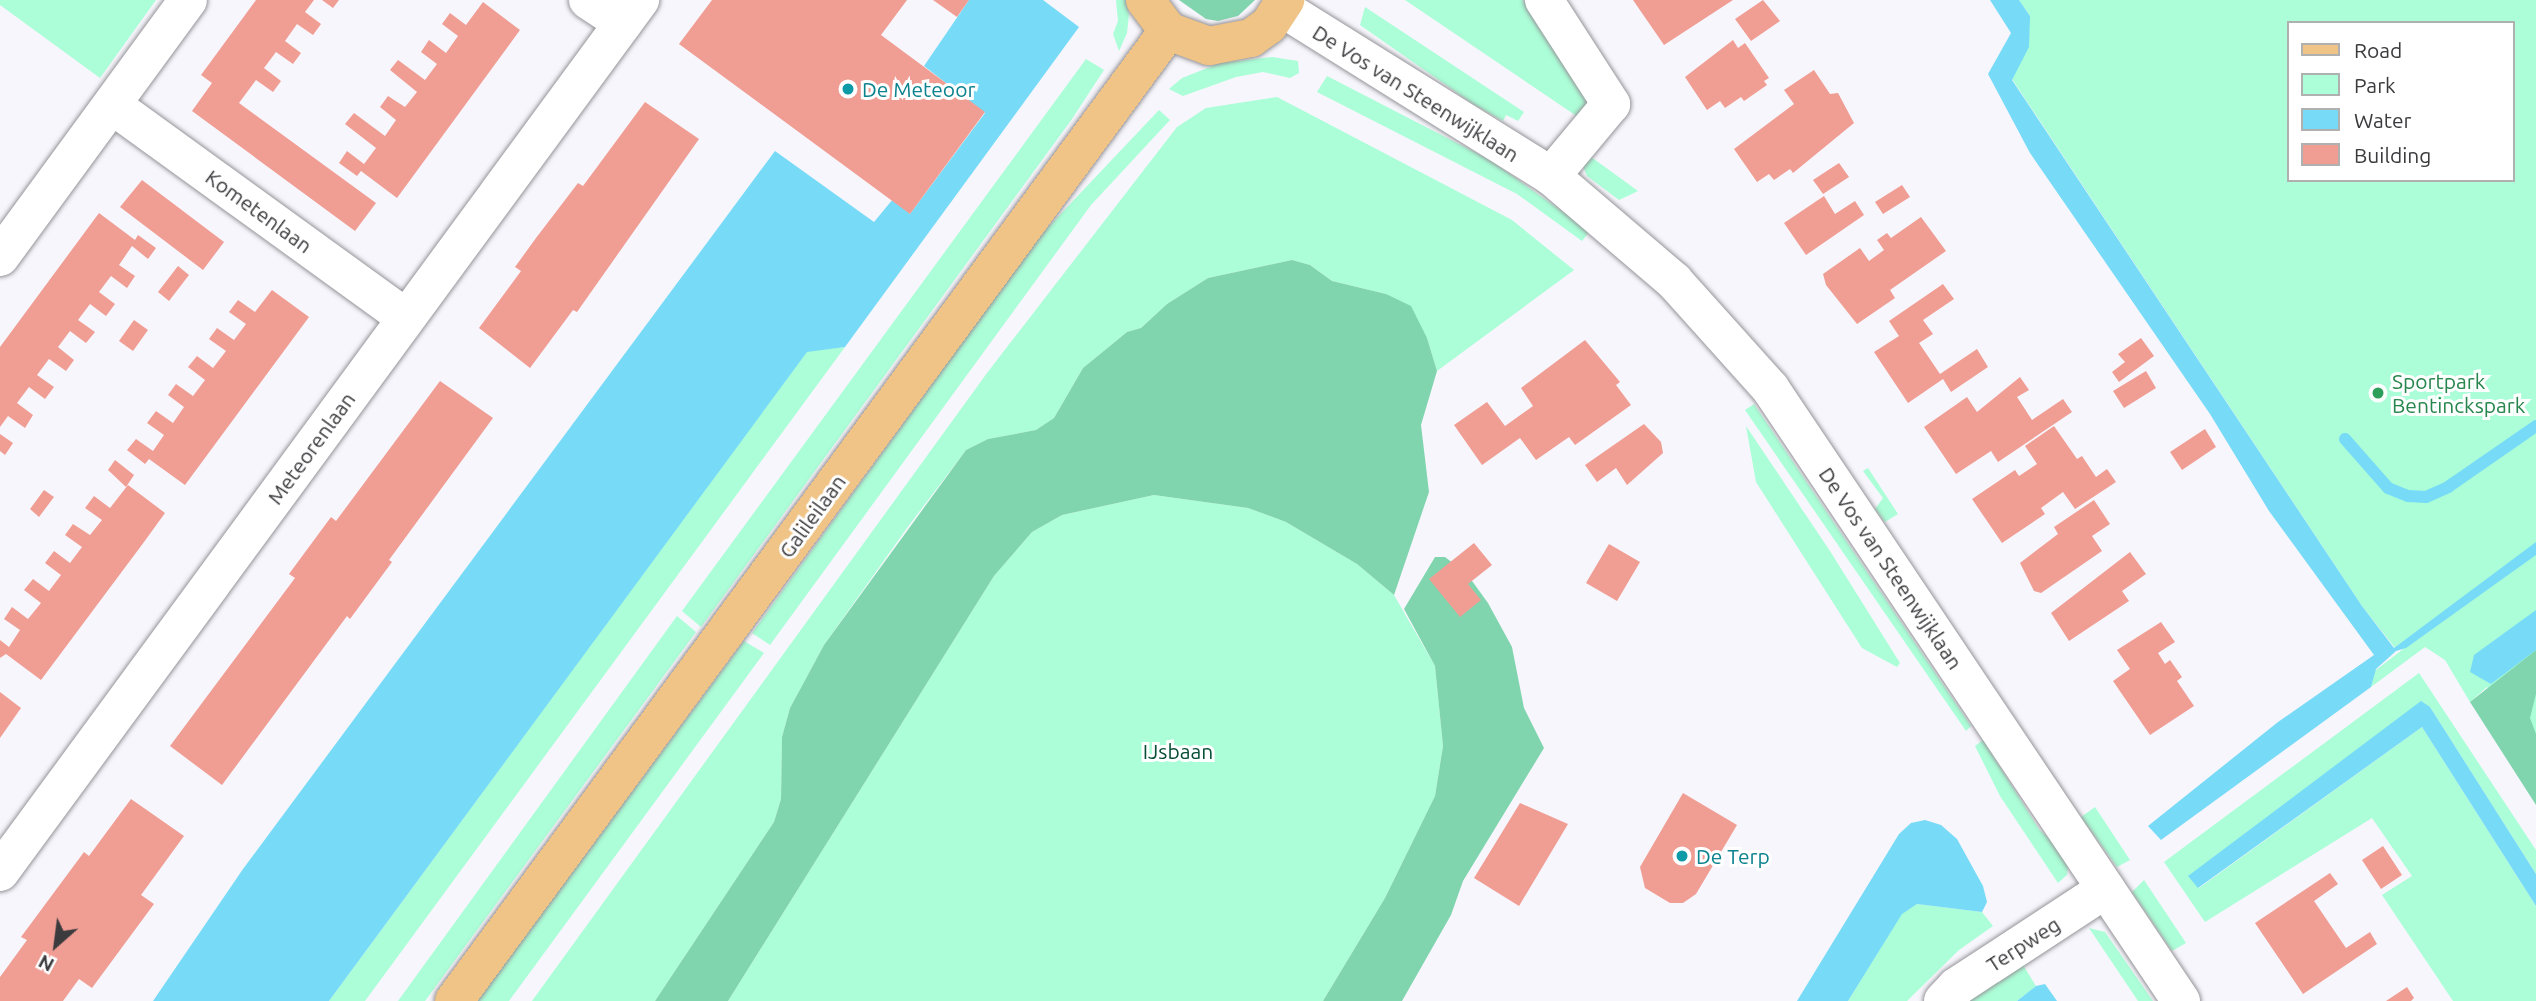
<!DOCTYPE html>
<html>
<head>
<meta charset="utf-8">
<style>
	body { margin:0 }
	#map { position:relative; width:2536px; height:1001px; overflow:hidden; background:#f7f6fc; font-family:Ubuntu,sans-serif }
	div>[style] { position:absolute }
	.green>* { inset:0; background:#abfed7 }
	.forest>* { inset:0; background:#80d5ae }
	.water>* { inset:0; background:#77dbf7 }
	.stream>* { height:12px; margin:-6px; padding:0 6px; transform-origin:6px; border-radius:6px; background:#77dbf7 }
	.building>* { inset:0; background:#f09d94 }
	.roads { filter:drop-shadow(0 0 2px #959499) drop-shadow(0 0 2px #959499) }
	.minor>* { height:38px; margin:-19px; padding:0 19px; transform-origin:19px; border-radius:19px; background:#fff }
	.major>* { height:38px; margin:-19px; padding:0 19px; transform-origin:19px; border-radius:19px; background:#efc486 }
	.dots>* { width:19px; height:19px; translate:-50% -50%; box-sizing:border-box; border:4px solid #fff; border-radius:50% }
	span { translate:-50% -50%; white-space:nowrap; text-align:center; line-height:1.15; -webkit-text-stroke:6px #fff; paint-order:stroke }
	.culture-label { font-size:21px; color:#0d838f }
	.left { translate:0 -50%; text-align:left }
	.street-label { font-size:21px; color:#3b3a3d }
	.leisure-label { font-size:21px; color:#27864d }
	.park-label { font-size:21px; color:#064f36 }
	.legend { position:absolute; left:2287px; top:21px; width:228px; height:161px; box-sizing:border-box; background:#fff; border:2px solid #b1b0b1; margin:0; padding:9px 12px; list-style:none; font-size:21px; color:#3b3a3d }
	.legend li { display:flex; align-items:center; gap:14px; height:35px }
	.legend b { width:35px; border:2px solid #b1b0b1 }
	.north { position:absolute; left:21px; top:910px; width:70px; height:70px; -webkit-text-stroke:5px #fff; paint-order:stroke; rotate:208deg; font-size:19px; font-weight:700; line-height:28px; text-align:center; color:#3b3a3d }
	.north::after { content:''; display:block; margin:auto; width:24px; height:32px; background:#3b3a3d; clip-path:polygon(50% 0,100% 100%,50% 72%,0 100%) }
</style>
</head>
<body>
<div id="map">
	<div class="green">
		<div style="clip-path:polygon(0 0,156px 0,100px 78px,0 5px)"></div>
		<div style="clip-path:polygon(1116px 0,1126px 0,1129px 15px,1127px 33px,1119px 51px,1113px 34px,1118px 21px)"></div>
		<div style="clip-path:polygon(1405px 0,1523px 0,1589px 101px,1578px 117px)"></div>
		<div style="clip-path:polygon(evenodd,2019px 0,2536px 0,2536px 764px,2487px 687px,2470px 702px,2445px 660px,2425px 647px,2371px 687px,2372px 673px,2415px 640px,2409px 637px,2395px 648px,2362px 606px,2012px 79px,2030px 16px,2019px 0,2289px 23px,2513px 23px,2513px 180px,2289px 180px,2289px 23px)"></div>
		<div style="clip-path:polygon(1365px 7px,1524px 112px,1518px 121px,1506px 115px,1503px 121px,1473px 104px,1360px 25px)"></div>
		<div style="clip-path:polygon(1272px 57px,1298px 61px,1299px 73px,1290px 78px,1263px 72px,1236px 77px,1183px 96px,1169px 89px,1182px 78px,1220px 63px)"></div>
		<div style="clip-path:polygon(1086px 59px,1104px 70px,1072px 119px,701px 627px,682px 611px)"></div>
		<div style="clip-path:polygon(1327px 76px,1490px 160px,1590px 231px,1582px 241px,1517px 194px,1317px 92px)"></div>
		<div style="clip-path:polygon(1277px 97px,1512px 220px,1574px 270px,1437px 371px,1427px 338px,1386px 294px,1332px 281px,1310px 265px,1292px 260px,1208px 278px,1167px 304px,1141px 328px,1127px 332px,1083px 368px,1054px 418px,1036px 430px,988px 439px,966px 450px,907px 528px,824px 645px,790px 708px,782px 737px,781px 799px,774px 822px,655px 1001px,532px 1001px,987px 373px,1177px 127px,1206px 108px)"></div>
		<div style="clip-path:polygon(1159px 110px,1170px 120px,1091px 205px,770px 645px,752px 633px,1036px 240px)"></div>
		<div style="clip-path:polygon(1587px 154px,1638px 191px,1619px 200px,1587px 176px,1582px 164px)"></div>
		<div style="clip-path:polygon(845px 347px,365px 1001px,329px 1001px,807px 351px)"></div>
		<div style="clip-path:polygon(1754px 404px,1971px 726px,1966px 731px,1745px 410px)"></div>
		<div style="clip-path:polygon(1746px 426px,1830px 551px,1900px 663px,1897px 667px,1862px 648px,1756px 482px)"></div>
		<div style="clip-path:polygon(1868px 468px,1898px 514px,1885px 522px,1875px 509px,1883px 498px,1863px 471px)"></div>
		<div style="clip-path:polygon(1154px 495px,1248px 508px,1286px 522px,1357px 564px,1394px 595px,1435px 666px,1443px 746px,1435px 796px,1385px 898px,1323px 1001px,728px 1001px,994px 576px,1032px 532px,1062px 515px)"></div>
		<div style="clip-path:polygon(677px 616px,696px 632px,425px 1001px,398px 1001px)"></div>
		<div style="clip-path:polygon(744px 641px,764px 653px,509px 1001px,477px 1001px)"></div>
		<div style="clip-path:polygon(2419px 673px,2536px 850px,2536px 874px,2430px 707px,2189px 876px,2199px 888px,2422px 727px,2536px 906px,2536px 1001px,2453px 1001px,2382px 895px,2412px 876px,2372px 818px,2205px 922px,2164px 862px)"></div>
		<div style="clip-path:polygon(1983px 740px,2039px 829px,2069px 858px,2067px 875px,2058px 883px,2000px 796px,1975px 746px)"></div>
		<div style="clip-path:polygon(2095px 807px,2130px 860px,2117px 867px,2081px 817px)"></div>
		<div style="clip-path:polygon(2144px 880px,2186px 943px,2172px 951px,2132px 892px)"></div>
		<div style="clip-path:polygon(1917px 904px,1982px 912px,1993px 926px,1959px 950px,1907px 1001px,1848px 1001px,1902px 913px)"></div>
		<div style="clip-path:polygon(2089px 928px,2105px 932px,2153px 1001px,2138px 1001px)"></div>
		<div style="clip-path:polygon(2020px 960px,2036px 986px,2017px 1001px,1967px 1001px)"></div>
	</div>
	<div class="forest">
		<div style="clip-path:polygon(1179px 0,1255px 0,1238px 16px,1218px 21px,1206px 19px)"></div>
		<div style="clip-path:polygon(1292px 260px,1310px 265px,1332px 281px,1386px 294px,1411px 306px,1427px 338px,1437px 371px,1421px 425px,1429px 492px,1394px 595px,1357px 564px,1286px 522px,1248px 508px,1154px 495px,1062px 515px,1032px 532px,994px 576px,728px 1001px,655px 1001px,774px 822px,781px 799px,782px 737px,790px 708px,824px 645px,966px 450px,988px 439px,1036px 430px,1054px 418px,1083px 368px,1127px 332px,1141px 328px,1167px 304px,1208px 278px)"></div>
		<div style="clip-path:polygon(1435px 557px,1445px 557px,1467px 574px,1488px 603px,1512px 647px,1524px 708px,1544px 748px,1463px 881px,1451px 915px,1402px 1001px,1323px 1001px,1385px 898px,1435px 796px,1443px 746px,1435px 666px,1404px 609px)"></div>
		<div style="clip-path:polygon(2536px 650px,2536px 694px,2530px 718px,2536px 734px,2536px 805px,2470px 702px)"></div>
	</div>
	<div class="water">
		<div style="clip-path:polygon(969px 0,1043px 0,1079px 27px,845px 347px,807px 352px,329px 1001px,153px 1001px,243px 869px,775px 151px,874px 222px,893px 199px,910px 214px,985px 113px,924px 66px)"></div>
		<div style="clip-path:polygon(1990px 0,2019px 0,2030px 16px,2029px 47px,2012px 80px,2362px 606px,2394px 648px,2536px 542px,2536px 555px,2406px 648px,2396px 651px,2376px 669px,2371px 687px,2161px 840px,2148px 826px,2278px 722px,2374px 655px,2269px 511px,2210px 414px,2030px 153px,1988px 74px,2011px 33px)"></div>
		<div style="clip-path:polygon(2536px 610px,2536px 650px,2491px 684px,2470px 672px,2474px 655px)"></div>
		<div style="clip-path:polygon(2421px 701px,2430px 707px,2536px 874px,2536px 906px,2422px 727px,2198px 888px,2188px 876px)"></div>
		<div style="clip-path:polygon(1925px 820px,1941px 825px,1957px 839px,1983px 886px,1987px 902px,1982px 912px,1917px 904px,1902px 914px,1848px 1001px,1797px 1001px,1899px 834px,1911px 823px)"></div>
		<div style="clip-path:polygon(2045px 984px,2057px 1001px,2017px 1001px,2036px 986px)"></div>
	</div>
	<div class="stream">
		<div style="left:2345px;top:439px;width:65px;rotate:48.7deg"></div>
		<div style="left:2388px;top:488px;width:22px;rotate:22deg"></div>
		<div style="left:2408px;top:496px;width:18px;rotate:3deg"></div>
		<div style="left:2426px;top:497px;width:24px;rotate:-24deg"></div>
		<div style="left:2448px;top:487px;width:107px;rotate:-34.7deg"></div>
	</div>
	<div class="building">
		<div style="clip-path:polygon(256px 0,314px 0,305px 12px,321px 24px,313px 35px,297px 24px,285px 41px,301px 53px,293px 64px,276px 52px,264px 68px,281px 81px,273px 92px,256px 80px,239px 103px,376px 203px,355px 231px,192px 111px,212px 83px,201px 75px)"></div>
		<div style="clip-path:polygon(322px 0,339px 0,333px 8px)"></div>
		<div style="clip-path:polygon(712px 0,907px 0,881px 35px,985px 112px,910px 214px,679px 44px)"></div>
		<div style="clip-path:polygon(933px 0,969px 0,957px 17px)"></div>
		<div style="clip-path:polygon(1633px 0,1733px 0,1664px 45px)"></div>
		<div style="clip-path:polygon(1763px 0,1780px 21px,1751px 41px,1735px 19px)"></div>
		<div style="clip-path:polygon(483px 2px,520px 30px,397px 198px,361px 171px,357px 176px,339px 163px,347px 151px,364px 164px,376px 148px,345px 124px,354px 113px,385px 136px,396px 120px,380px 107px,388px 96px,405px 107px,417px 92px,390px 70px,398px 60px,425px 80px,437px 64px,421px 52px,429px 40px,446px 53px,458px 36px,442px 24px,450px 13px,466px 25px)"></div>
		<div style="clip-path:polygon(1733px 40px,1738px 48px,1745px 43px,1769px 78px,1764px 81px,1767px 85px,1744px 101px,1741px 97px,1725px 108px,1720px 101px,1707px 110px,1685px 77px)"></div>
		<div style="clip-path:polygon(1814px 70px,1830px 94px,1838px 93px,1854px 123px,1793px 173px,1790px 169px,1774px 180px,1769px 174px,1757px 182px,1734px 149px,1794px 104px,1784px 90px)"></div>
		<div style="clip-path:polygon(645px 102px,699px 139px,577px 312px,573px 310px,530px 368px,479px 328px,521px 271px,515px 267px,536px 238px,578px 183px,583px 186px)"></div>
		<div style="clip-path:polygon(1839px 163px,1849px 177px,1823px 194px,1813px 180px)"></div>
		<div style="clip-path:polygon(142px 180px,224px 242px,203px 270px,120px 207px)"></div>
		<div style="clip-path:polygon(1902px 185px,1910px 197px,1883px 214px,1875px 202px)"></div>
		<div style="clip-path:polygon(1824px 196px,1835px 214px,1855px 201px,1864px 215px,1806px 255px,1784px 223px)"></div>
		<div style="clip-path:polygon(99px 213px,135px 240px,138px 235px,156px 248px,148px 259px,132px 246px,119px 265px,135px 276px,127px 288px,111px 276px,99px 292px,115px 304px,106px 316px,90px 304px,78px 320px,95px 332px,86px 343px,70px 331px,58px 347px,74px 360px,66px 371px,49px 359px,37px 375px,54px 387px,45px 399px,29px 387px,17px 403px,33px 415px,25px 428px,8px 416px,0 427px,0 347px)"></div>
		<div style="clip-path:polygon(1921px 217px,1946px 251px,1890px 290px,1895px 298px,1857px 324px,1826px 285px,1823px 274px,1860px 248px,1869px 261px,1884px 250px,1877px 240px,1887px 233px,1891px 238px)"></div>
		<div style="clip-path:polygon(178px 266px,189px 275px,169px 301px,158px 292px)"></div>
		<div style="clip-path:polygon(1943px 284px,1954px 299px,1923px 320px,1933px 334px,1919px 343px,1940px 374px,1977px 349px,1988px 367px,1951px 392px,1943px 379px,1908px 403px,1874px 352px,1899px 336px,1889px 321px)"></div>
		<div style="clip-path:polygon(272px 290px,309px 317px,185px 485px,149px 459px,145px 464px,127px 450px,136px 439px,153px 451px,164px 435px,147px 423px,156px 411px,173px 423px,184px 407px,168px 395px,176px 384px,193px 396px,205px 380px,188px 367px,197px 356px,213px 368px,226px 351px,209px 339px,217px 328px,234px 340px,246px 324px,229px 312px,238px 300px,255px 312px)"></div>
		<div style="clip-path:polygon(134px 320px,148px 330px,133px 351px,119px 341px)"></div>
		<div style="clip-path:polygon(2141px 338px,2154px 356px,2119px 382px,2112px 372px,2125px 362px,2118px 354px)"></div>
		<div style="clip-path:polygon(1585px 340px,1620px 382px,1616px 385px,1631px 405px,1575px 445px,1569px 437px,1536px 460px,1520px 438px,1482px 465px,1454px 425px,1487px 402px,1505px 426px,1533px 406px,1521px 388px)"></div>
		<div style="clip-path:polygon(2146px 371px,2156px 388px,2124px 408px,2113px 391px)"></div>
		<div style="clip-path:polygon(2020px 377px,2029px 390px,2017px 397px,2032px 420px,2063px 399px,2072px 412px,1998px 462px,1991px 451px,1956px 474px,1924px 427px,1967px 397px,1977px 412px)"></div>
		<div style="clip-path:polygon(440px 381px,493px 418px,389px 560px,392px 562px,350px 619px,347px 616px,222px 785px,170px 746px,295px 578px,289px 574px,331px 517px,336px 521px)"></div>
		<div style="clip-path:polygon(1644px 424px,1661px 442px,1663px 453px,1627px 485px,1616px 468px,1597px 482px,1585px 465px)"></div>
		<div style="clip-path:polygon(2054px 426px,2077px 459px,2082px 456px,2096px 477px,2107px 469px,2116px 482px,2075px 509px,2063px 492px,2041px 508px,2045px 514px,2002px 543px,1972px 499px,2015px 470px,2019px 476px,2037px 464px,2025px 446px)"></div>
		<div style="clip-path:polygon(2205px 429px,2216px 447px,2182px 470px,2170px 452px)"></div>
		<div style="clip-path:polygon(0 434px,13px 443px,5px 455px,0 451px)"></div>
		<div style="clip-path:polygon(115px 460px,134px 475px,126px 487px,108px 470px)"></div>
		<div style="clip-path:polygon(128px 485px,165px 513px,144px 542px,41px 680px,6px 654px,0 658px,0 640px,9px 647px,20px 630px,4px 619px,12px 607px,28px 619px,41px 603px,24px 590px,33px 579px,49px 591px,61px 575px,45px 563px,54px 551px,70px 563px,82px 547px,65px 535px,73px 524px,90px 535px,102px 520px,85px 508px,94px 496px,110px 508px)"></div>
		<div style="clip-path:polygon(44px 490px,54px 497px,39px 517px,30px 509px)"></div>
		<div style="clip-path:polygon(2094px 500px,2110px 524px,2092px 536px,2102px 551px,2041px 593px,2034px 591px,2020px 563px,2058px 534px,2054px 527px)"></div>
		<div style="clip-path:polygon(1474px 543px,1492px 565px,1468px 584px,1481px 600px,1460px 617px,1429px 579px)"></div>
		<div style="clip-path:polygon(1609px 544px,1640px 562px,1617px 601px,1586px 583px)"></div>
		<div style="clip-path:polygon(2130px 552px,2146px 574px,2122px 591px,2129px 601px,2069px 641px,2051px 613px)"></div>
		<div style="clip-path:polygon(2161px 622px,2175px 642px,2158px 653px,2165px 664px,2170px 660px,2182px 677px,2177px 681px,2194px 706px,2150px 735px,2113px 681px,2130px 669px,2117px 650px)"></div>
		<div style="clip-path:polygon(0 692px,21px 708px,0 738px)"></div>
		<div style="clip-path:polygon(1683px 793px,1737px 825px,1696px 894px,1683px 903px,1670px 903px,1645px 888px,1640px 867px)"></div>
		<div style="clip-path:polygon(131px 799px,184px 836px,141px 895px,154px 904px,92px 988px,79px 979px,63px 1001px,0 1001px,0 977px,27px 940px,21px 937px,84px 852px,89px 856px)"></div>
		<div style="clip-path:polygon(1520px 803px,1568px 824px,1519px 906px,1474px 878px)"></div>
		<div style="clip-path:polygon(2383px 846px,2402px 875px,2381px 889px,2362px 860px)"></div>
		<div style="clip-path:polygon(2330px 873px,2338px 884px,2314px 901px,2346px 948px,2370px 932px,2377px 944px,2303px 994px,2255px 923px)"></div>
		<div style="clip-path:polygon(2407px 987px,2414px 998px,2411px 1001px,2386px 1001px)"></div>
	</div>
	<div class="roads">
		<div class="minor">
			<div style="left:588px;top:0;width:42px;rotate:33.3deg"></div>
			<div style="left:1544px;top:0;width:124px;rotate:57.2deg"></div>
			<div style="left:1611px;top:104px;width:94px;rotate:129.8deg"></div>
			<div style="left:1282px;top:8px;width:317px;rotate:32deg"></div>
			<div style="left:1551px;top:176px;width:162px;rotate:40.5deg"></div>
			<div style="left:1674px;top:281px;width:144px;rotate:48.1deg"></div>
			<div style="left:1770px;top:388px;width:738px;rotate:56.16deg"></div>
			<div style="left:112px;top:105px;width:363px;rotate:35.9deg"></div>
			<div style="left:0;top:257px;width:318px;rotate:-53.8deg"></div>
			<div style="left:0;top:872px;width:1082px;rotate:-53.72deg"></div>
			<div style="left:1943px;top:1001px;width:19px;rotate:-47deg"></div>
			<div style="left:1956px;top:987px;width:179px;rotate:-33.2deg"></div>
		</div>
		<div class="major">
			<div style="left:1145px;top:0;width:39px;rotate:53deg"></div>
			<div style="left:1168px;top:31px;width:44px;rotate:20.1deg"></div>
			<div style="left:1209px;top:46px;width:43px;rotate:-10.8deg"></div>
			<div style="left:1251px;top:38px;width:22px;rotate:-36deg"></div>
			<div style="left:1269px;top:25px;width:30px;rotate:-57deg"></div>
			<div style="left:454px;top:1001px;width:1204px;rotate:-53.64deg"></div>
		</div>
	</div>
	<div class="dots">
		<div style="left:848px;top:89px;background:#0f9aa8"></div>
		<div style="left:2378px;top:393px;background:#2e9e5b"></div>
		<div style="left:1682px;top:856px;background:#0f9aa8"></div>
	</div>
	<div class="culture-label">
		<span class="left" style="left:862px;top:89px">De Meteoor</span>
		<span class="left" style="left:1696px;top:856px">De Terp</span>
	</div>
	<div class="street-label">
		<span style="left:1416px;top:93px;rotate:32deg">De Vos van Steenwijklaan</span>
		<span style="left:259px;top:211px;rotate:36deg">Kometenlaan</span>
		<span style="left:311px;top:448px;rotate:-54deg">Meteorenlaan</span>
		<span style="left:812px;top:516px;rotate:-54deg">Galileilaan</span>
		<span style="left:1891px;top:568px;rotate:56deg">De Vos van Steenwijklaan</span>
		<span style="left:2023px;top:944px;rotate:-33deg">Terpweg</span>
	</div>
	<div class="leisure-label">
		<span class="left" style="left:2392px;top:393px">Sportpark<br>Bentinckspark</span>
	</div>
	<div class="park-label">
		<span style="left:1178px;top:751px">IJsbaan</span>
	</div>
	<ul class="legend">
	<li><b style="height:9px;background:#efc486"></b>Road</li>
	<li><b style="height:19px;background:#abfed7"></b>Park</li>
	<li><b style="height:19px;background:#77dbf7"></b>Water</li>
	<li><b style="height:19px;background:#f09d94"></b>Building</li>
	</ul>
	<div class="north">N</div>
</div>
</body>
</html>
